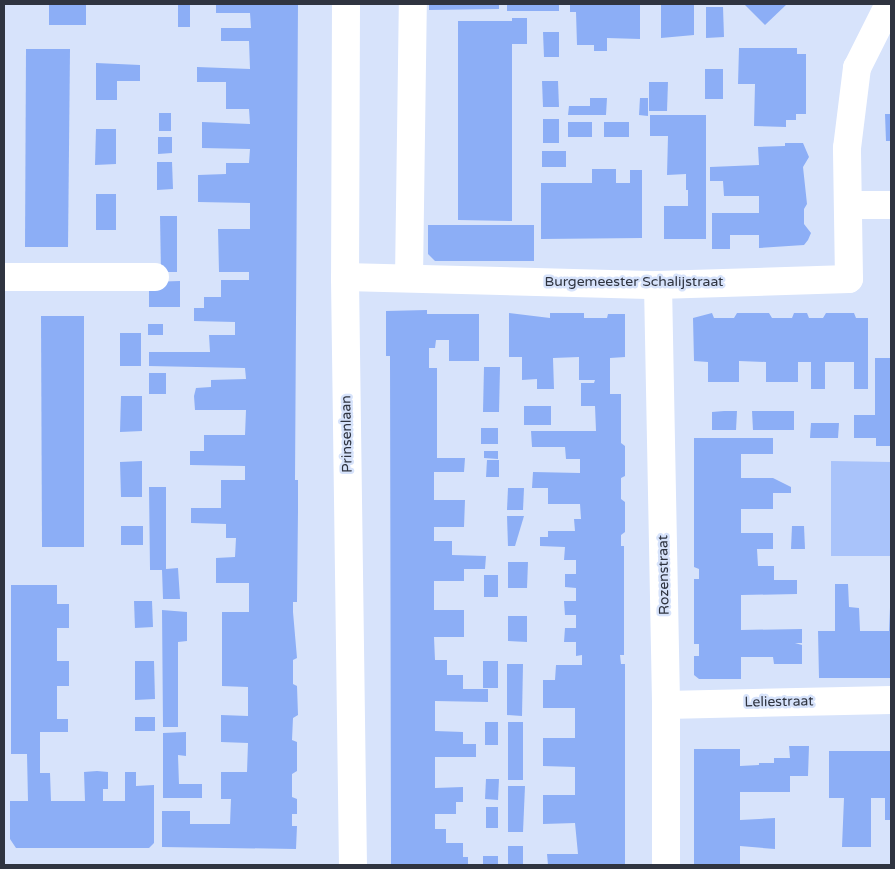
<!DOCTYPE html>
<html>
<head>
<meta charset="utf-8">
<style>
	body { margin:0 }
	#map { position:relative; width:895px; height:869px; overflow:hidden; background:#d7e3fb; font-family:"Varela Round",sans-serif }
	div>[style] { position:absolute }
	.green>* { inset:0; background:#a9c3fa }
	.building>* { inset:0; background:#8caef6 }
	.minor>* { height:28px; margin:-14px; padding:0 14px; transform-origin:14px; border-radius:14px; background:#fff }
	span { translate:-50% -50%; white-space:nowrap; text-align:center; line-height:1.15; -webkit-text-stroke:5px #d7e3fb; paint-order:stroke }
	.street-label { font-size:14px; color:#2f3440 }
	.frame { position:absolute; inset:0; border:5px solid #2f3440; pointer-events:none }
</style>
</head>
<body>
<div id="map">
	<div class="green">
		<div style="clip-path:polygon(831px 461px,891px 462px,891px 556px,831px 556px)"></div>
	</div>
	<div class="building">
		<div style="clip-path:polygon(49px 4px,86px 4px,86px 25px,49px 25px)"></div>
		<div style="clip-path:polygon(178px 4px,190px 4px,190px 27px,178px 27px)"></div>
		<div style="clip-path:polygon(216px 4px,298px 4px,295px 480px,298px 480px,298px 511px,297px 602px,293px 602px,293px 612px,297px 658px,293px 660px,293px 684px,297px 686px,298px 715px,293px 718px,292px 740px,297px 742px,297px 771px,292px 774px,292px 797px,297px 799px,297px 814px,292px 814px,292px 826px,297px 826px,296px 849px,162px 847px,162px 811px,190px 811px,190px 824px,230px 824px,231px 799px,221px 799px,221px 772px,247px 772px,248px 743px,221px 742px,221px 715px,248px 716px,248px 687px,222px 686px,222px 612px,249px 612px,249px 583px,216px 583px,216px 558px,235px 557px,236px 538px,226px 538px,226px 524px,191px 523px,191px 508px,221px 508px,221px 480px,245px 480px,245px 466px,190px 465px,190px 451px,204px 451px,204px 435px,245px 435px,246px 410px,195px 410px,194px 396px,196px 388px,211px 387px,211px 380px,246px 379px,245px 368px,149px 366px,149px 352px,210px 352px,209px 335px,235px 335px,235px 322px,194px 321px,194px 308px,204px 308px,204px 297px,221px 297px,221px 280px,249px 280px,249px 272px,219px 272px,218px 229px,250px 229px,250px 203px,198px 202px,198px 175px,226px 174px,226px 163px,249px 163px,250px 149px,202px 148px,202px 122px,250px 124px,249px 109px,226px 109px,226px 82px,197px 82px,197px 67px,250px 69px,249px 41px,221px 41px,221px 28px,251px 28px,250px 13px,216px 13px)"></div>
		<div style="clip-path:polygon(429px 4px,499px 4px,499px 9px,429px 10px)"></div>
		<div style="clip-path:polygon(507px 4px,559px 4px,559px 11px,507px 11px)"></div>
		<div style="clip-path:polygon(570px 4px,640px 4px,640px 39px,607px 38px,607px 51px,594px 51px,594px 45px,577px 45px,576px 12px,570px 12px)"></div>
		<div style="clip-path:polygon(661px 4px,694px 4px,694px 35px,661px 38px)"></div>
		<div style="clip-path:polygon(744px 4px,787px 4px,765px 25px)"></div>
		<div style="clip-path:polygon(706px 7px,723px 7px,724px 37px,706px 38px)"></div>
		<div style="clip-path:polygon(512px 18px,527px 18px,527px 44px,512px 44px,512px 221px,458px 220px,458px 21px,512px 21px)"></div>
		<div style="clip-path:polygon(543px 32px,559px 32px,559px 57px,544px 57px)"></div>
		<div style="clip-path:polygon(739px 48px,797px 48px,797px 54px,806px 54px,806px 114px,796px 114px,796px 120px,786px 120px,786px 127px,754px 126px,755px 84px,738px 84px)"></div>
		<div style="clip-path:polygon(26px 49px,70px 49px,68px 247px,25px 247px)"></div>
		<div style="clip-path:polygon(96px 63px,140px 65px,140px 81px,117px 81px,117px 100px,96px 100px)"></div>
		<div style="clip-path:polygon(705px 69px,723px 69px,723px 99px,705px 99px)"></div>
		<div style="clip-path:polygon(542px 81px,558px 81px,559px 107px,543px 107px)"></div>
		<div style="clip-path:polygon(649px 82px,668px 82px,667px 111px,649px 111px)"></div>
		<div style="clip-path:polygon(590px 98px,607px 98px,606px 115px,568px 115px,569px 106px,590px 106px)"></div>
		<div style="clip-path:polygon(640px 98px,648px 98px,648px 116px,639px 115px)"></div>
		<div style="clip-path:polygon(159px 113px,171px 113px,171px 131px,159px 131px)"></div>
		<div style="clip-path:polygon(885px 114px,891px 114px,891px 141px,886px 141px)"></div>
		<div style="clip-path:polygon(650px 115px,706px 115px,706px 239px,664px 239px,664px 206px,688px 206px,688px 190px,686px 190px,686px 174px,667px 175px,668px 136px,650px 136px)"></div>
		<div style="clip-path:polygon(543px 119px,559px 119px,559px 143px,543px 143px)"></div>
		<div style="clip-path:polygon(568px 122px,592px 122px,592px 137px,568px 137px)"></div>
		<div style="clip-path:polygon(604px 122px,629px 122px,629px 137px,604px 137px)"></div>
		<div style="clip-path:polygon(96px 129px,116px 129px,116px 164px,95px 165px)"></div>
		<div style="clip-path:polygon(158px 137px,172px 137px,172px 153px,158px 154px)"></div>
		<div style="clip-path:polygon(785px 143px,803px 143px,809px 157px,803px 167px,807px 204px,804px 209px,804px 224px,811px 233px,808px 240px,804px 245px,759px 248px,759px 235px,730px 235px,730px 249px,712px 249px,712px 213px,759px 213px,759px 196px,724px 196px,723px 181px,710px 181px,710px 167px,759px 165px,758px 147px,785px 146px)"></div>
		<div style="clip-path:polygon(542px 151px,566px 151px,566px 167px,542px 167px)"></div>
		<div style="clip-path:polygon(157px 162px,172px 162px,173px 189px,157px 190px)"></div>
		<div style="clip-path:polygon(592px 169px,616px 169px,616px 183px,630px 183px,630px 170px,642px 170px,642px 238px,541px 239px,541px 183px,592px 183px)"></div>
		<div style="clip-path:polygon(96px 194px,116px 194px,116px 230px,96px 230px)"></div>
		<div style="clip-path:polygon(160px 216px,177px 216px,177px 272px,161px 272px)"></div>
		<div style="clip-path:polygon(428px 225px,534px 225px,534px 261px,435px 261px,428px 254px)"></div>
		<div style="clip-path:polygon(180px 281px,180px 307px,149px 307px,149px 282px)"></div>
		<div style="clip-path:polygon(427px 310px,427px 314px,479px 314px,479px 361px,449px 361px,449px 340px,436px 340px,435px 348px,429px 348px,429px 368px,437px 368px,437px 458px,465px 458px,464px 472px,434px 472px,434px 500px,465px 500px,464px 527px,434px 527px,434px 541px,452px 541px,452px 555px,486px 556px,485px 569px,464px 569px,464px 581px,434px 581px,434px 610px,464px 610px,464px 637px,434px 637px,435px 660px,447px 660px,447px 675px,463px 675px,463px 689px,488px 689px,488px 702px,435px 701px,435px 731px,463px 732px,463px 744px,476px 744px,476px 757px,435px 757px,435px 788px,463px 787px,463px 802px,456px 802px,456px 814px,435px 814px,435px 829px,446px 829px,446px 843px,463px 843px,463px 857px,468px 857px,468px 865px,391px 865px,390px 356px,386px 356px,386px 311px)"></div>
		<div style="clip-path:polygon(509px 313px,550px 318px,550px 313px,584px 313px,584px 318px,607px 318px,608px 314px,625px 314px,625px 357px,610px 358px,610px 394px,621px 394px,621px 443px,625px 446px,625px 476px,621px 478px,621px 499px,625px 502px,625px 532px,621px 535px,621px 546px,624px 546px,624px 655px,620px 655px,621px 664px,625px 664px,625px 865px,548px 865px,547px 854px,578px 854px,575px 823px,543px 824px,543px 795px,575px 795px,575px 767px,543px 766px,543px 738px,575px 738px,575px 708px,543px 708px,543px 680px,555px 680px,556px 665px,582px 665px,582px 655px,576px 656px,576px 642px,564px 642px,565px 628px,576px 628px,576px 615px,565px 615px,564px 601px,576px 601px,576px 588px,565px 587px,565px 574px,576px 574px,576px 560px,564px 560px,565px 547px,540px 546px,540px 537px,548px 537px,548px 531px,575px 531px,574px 519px,581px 519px,580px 504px,548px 504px,548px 488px,532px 488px,533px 472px,580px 473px,580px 459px,566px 459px,565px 447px,532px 447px,531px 431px,596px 431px,595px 406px,581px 406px,581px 383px,594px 383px,595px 380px,579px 380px,579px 357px,553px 358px,554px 389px,537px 389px,537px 379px,522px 380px,522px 357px,509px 357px)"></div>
		<div style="clip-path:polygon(712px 313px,714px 318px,734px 318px,737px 313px,769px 313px,772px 318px,792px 318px,794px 313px,807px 313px,809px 318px,823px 318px,826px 313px,854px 313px,856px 318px,868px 318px,868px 389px,854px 389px,854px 362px,825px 362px,825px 389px,811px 389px,811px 362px,798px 362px,798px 382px,766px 382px,766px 362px,739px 361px,739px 382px,708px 382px,708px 362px,694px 361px,693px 318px)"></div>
		<div style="clip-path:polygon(41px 316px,84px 316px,84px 547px,42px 547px)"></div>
		<div style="clip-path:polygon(148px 324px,163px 324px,163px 335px,148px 335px)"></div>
		<div style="clip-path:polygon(120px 333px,141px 333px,141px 366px,120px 366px)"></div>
		<div style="clip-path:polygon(875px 358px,891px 358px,891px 446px,876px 446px,876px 438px,854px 438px,854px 415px,875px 415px)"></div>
		<div style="clip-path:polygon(484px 367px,500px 367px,499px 412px,483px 412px)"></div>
		<div style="clip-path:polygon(149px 373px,166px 373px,166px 394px,149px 394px)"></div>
		<div style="clip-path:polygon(121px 396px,142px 396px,142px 431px,120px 432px)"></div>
		<div style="clip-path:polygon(524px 406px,551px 406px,551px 425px,524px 425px)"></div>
		<div style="clip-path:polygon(724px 411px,737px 411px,736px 430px,712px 430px,712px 412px)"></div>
		<div style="clip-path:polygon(752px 411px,794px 411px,794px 430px,753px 430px)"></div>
		<div style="clip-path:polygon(811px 423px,839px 423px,838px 438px,810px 438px)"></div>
		<div style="clip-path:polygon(481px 428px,498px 428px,498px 444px,481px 444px)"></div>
		<div style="clip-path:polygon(694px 438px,773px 438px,773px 454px,741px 454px,741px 478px,773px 478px,791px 487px,791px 493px,773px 493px,773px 509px,741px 509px,741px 533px,773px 533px,773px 549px,757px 549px,758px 566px,774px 566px,774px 580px,797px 580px,797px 594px,741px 595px,741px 630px,802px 629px,802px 643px,795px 643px,802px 645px,802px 664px,774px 664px,773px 657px,741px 657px,741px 679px,699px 679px,694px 675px,694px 656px,699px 656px,699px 644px,694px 644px,694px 579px,699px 579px,699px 569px,694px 567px)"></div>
		<div style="clip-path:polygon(484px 451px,498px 451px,498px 459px,484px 458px)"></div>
		<div style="clip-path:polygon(487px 460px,499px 460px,499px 477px,486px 477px)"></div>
		<div style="clip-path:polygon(142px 461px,142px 497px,121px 497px,120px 462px)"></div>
		<div style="clip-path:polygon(149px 487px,166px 487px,166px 569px,178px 568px,180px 599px,163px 599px,162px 570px,150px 570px)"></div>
		<div style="clip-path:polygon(508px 488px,524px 488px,523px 510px,507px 510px)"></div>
		<div style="clip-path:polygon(507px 516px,524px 516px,515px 546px,508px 546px)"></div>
		<div style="clip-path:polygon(121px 526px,143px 526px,143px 545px,121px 545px)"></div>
		<div style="clip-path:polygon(792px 526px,804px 526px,805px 549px,791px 549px)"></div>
		<div style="clip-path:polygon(508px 562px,528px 562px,527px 588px,508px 588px)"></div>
		<div style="clip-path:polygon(484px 575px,498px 575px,498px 597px,484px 597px)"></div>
		<div style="clip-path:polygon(835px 584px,848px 584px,849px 607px,859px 608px,860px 631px,889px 631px,891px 584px,891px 678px,819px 678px,818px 631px,835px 631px)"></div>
		<div style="clip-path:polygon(11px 585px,57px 585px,57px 604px,69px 604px,69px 628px,57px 628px,57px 661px,69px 661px,69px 686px,57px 686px,57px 719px,68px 719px,68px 732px,40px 732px,40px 773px,50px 773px,51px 801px,85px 801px,84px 772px,97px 771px,108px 772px,108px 789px,103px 789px,103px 801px,125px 801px,125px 772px,136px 772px,136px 786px,154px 785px,154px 843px,149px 848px,16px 848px,10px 839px,10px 801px,28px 801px,27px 754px,11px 754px)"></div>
		<div style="clip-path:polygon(134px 601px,152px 601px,153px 627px,135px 628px)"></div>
		<div style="clip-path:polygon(162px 610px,187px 612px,187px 641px,178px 642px,178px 727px,163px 727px)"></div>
		<div style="clip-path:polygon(508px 616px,527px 616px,527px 642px,508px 641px)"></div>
		<div style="clip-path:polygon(135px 661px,154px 661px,155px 699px,135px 700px)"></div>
		<div style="clip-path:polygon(483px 661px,498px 661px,498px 688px,483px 688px)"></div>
		<div style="clip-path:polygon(507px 664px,523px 664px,522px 716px,507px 715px)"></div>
		<div style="clip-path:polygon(135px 717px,155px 717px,155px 731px,135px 731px)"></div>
		<div style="clip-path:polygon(485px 722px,498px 722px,498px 745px,485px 745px)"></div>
		<div style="clip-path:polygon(508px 722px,523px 722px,523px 780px,508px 780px)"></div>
		<div style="clip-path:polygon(186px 732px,186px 756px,178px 755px,179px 784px,202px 784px,202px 798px,163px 798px,163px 733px)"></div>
		<div style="clip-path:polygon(789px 746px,809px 746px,808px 776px,790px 776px,790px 792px,740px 792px,740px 820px,775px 818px,775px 849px,740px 846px,740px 865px,694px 865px,694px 749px,740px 749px,740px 766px,759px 765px,759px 763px,774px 763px,774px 758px,790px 758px)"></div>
		<div style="clip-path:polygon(829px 751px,891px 751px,891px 820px,885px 820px,885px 798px,871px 798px,871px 847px,842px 847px,844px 798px,829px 798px)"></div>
		<div style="clip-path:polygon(486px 779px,499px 779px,498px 800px,485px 799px)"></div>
		<div style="clip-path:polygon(508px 786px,525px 786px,523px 832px,508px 832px)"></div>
		<div style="clip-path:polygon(486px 807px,498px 807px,498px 828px,486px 828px)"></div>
		<div style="clip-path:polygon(508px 846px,523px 846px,523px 865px,508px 865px)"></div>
		<div style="clip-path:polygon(483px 856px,498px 856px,498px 865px,483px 865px)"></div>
	</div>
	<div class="minor">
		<div style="left:346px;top:4px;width:275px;rotate:90.2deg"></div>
		<div style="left:345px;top:279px;width:586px;rotate:89.22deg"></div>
		<div style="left:848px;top:205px;width:43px"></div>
		<div style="left:4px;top:277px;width:151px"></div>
		<div style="left:345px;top:277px;width:313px;rotate:1.5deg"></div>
		<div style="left:658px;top:285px;width:191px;rotate:-1.8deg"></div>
		<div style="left:849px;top:279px;width:131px;rotate:-90.9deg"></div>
		<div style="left:847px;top:148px;width:81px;rotate:-82.9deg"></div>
		<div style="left:857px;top:68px;width:72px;rotate:-63.4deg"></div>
		<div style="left:409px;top:278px;width:274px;rotate:-89.2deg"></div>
		<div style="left:658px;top:285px;width:420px;rotate:88.9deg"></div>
		<div style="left:666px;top:705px;width:160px;rotate:90deg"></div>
		<div style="left:666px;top:705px;width:225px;rotate:-1.3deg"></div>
	</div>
	<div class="street-label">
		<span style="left:634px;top:282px">Burgemeester Schalijstraat</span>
		<span style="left:347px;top:434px;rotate:-91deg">Prinsenlaan</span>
		<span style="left:664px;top:575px;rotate:-91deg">Rozenstraat</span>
		<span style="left:779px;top:702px;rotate:-1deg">Leliestraat</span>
	</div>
	<div class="frame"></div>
</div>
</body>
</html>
